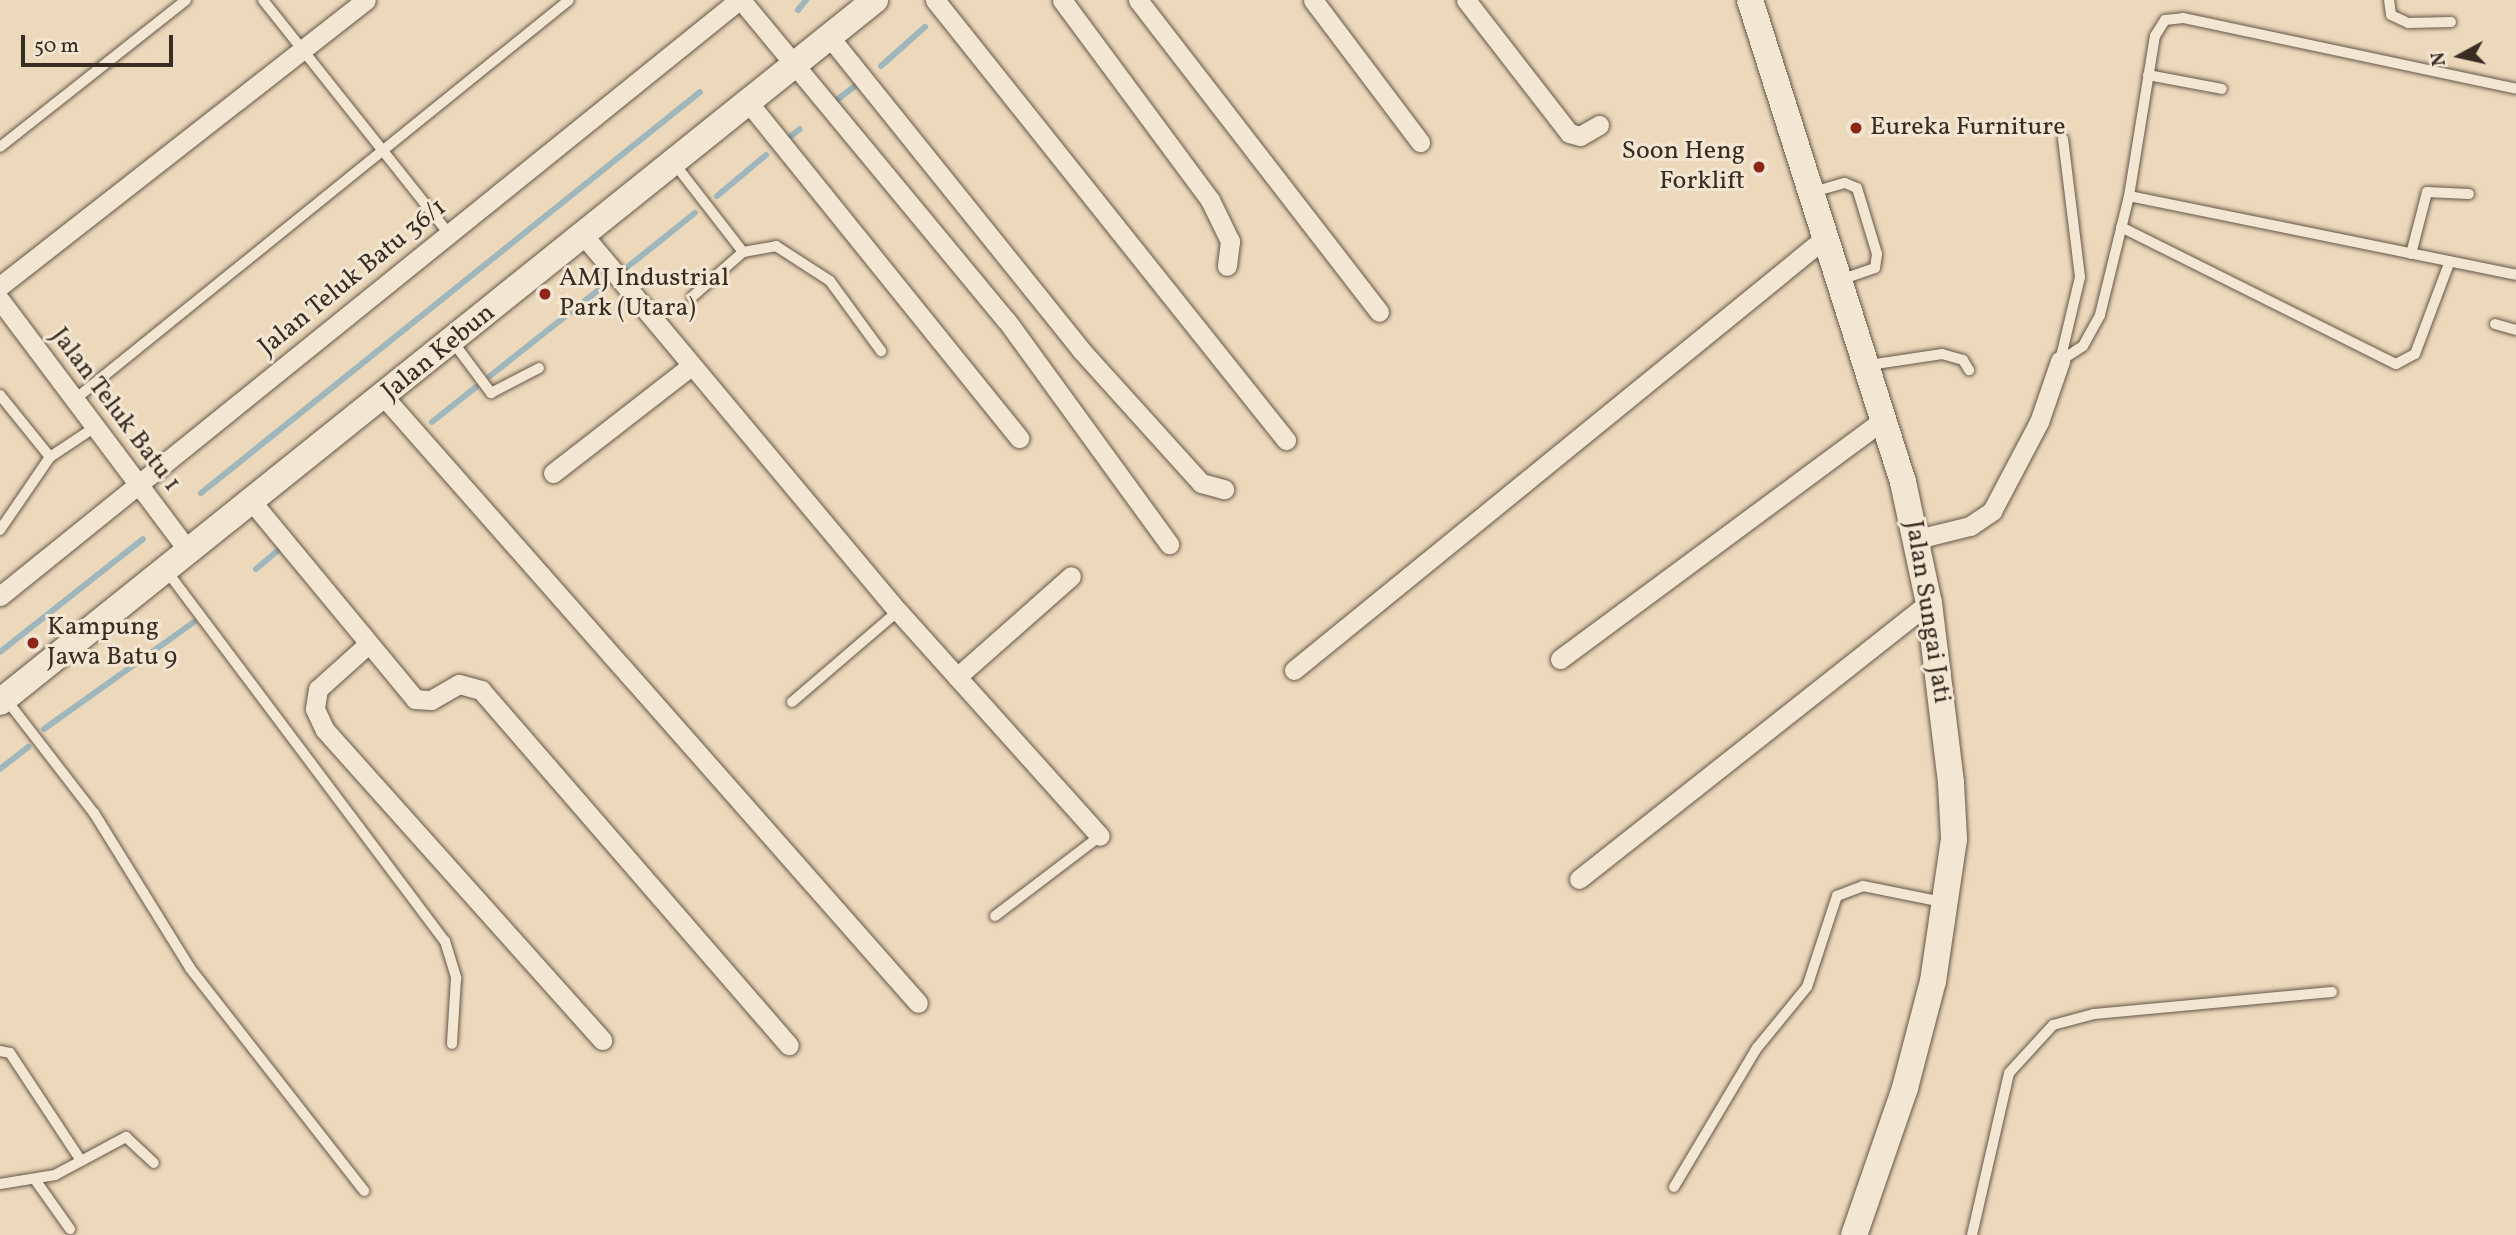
<!DOCTYPE html>
<html>
<head>
<meta charset="utf-8">
<style>
	body { margin:0 }
	#map { position:relative; width:2516px; height:1235px; overflow:hidden; background:#ecd9bb; font-family:Vollkorn,serif }
	div>[style] { position:absolute }
	.stream>* { height:6px; margin:-3px; padding:0 3px; transform-origin:3px; border-radius:3px; background:#9fb7bc }
	.roads { filter:drop-shadow(0 0 2px #655749) drop-shadow(0 0 2px #655749) }
	.service>* { height:10px; margin:-5px; padding:0 5px; transform-origin:5px; border-radius:5px; background:#f3e6d3 }
	.minor>* { height:19px; margin:-9.5px; padding:0 9.5px; transform-origin:9.5px; border-radius:9.5px; background:#f3e6d3 }
	.secondary>* { height:26px; margin:-13px; padding:0 13px; transform-origin:13px; border-radius:13px; background:#f3e6d3 }
	.dots>* { width:19px; height:19px; translate:-50% -50%; box-sizing:border-box; border:4px solid #f3e6d3; border-radius:50% }
	span { translate:-50% -50%; white-space:nowrap; text-align:center; line-height:1.15; -webkit-text-stroke:6px #f3e6d3; paint-order:stroke }
	.poi-label { font-size:26px; color:#382c23 }
	.left { translate:0 -50%; text-align:left }
	.right { translate:-100% -50%; text-align:right }
	.street-label { font-size:26px; color:#382c23 }
	.north { position:absolute; left:2425px; top:21px; width:70px; height:70px; -webkit-text-stroke:5px #f3e6d3; paint-order:stroke; rotate:262deg; font-size:19px; font-weight:700; line-height:28px; text-align:center; color:#382c23 }
	.north::after { content:''; display:block; margin:auto; width:24px; height:32px; background:#382c23; clip-path:polygon(50% 0,100% 100%,50% 72%,0 100%) }
	.scale { position:absolute; left:21px; top:35px; width:152px; height:32px; box-sizing:border-box; border:4px solid #382c23; border-top:0; padding-left:9px; font-size:21px; line-height:24px; white-space:nowrap; color:#382c23; -webkit-text-stroke:5px #f3e6d3; paint-order:stroke }
</style>
</head>
<body>
<div id="map">
	<div class="stream">
		<div style="left:798px;top:10px;width:13px;rotate:-51deg"></div>
		<div style="left:881px;top:66px;width:59px;rotate:-41.6deg"></div>
		<div style="left:834px;top:102px;width:30px;rotate:-37deg"></div>
		<div style="left:791px;top:136px;width:11px;rotate:-38deg"></div>
		<div style="left:717px;top:196px;width:64px;rotate:-39.9deg"></div>
		<div style="left:620px;top:273px;width:96px;rotate:-38.7deg"></div>
		<div style="left:490px;top:376px;width:154px;rotate:-38.4deg"></div>
		<div style="left:432px;top:422px;width:56px;rotate:-38.5deg"></div>
		<div style="left:201px;top:493px;width:640px;rotate:-38.79deg"></div>
		<div style="left:256px;top:569px;width:33px;rotate:-40deg"></div>
		<div style="left:0;top:652px;width:182px;rotate:-38.3deg"></div>
		<div style="left:44px;top:729px;width:184px;rotate:-35.5deg"></div>
		<div style="left:0;top:769px;width:36px;rotate:-38deg"></div>
	</div>
	<div class="roads">
		<div class="service">
			<div style="left:263px;top:0;width:299px;rotate:51.5deg"></div>
			<div style="left:2389px;top:0;width:15px;rotate:82deg"></div>
			<div style="left:2391px;top:15px;width:19px;rotate:25deg"></div>
			<div style="left:2408px;top:23px;width:43px;rotate:-1.3deg"></div>
			<div style="left:2148px;top:75px;width:75px;rotate:10.7deg"></div>
			<div style="left:0;top:147px;width:237px;rotate:-38.3deg"></div>
			<div style="left:674px;top:163px;width:113px;rotate:52.2deg"></div>
			<div style="left:743px;top:252px;width:68px;rotate:138.6deg"></div>
			<div style="left:1813px;top:192px;width:33px;rotate:-16deg"></div>
			<div style="left:1845px;top:183px;width:13px;rotate:23deg"></div>
			<div style="left:1857px;top:188px;width:69px;rotate:73.1deg"></div>
			<div style="left:1877px;top:254px;width:14px;rotate:98deg"></div>
			<div style="left:1875px;top:268px;width:37px;rotate:161deg"></div>
			<div style="left:2129px;top:196px;width:162px;rotate:-80.8deg"></div>
			<div style="left:2155px;top:36px;width:19px;rotate:-58deg"></div>
			<div style="left:2165px;top:20px;width:18px;rotate:-6deg"></div>
			<div style="left:2183px;top:18px;width:340px;rotate:12deg"></div>
			<div style="left:2121px;top:227px;width:307px;rotate:26.5deg"></div>
			<div style="left:2396px;top:364px;width:21px;rotate:-28deg"></div>
			<div style="left:2415px;top:354px;width:99px;rotate:-69.4deg"></div>
			<div style="left:743px;top:252px;width:34px;rotate:-10deg"></div>
			<div style="left:776px;top:246px;width:64px;rotate:32.9deg"></div>
			<div style="left:830px;top:281px;width:87px;rotate:53.9deg"></div>
			<div style="left:2411px;top:254px;width:64px;rotate:-75.5deg"></div>
			<div style="left:2427px;top:192px;width:42px;rotate:2.7deg"></div>
			<div style="left:2495px;top:324px;width:22px;rotate:16deg"></div>
			<div style="left:453px;top:342px;width:64px;rotate:53.3deg"></div>
			<div style="left:491px;top:393px;width:54px;rotate:-27.5deg"></div>
			<div style="left:2060px;top:361px;width:27px;rotate:-33deg"></div>
			<div style="left:2083px;top:346px;width:35px;rotate:-61deg"></div>
			<div style="left:2100px;top:315px;width:122px;rotate:-76.3deg"></div>
			<div style="left:2129px;top:196px;width:395px;rotate:11.5deg"></div>
			<div style="left:2060px;top:361px;width:86px;rotate:-76.6deg"></div>
			<div style="left:2080px;top:277px;width:139px;rotate:-97deg"></div>
			<div style="left:1869px;top:365px;width:74px;rotate:-8.6deg"></div>
			<div style="left:1942px;top:354px;width:22px;rotate:16deg"></div>
			<div style="left:1963px;top:360px;width:12px;rotate:59deg"></div>
			<div style="left:0;top:395px;width:80px;rotate:51.1deg"></div>
			<div style="left:74px;top:400px;width:636px;rotate:-38.94deg"></div>
			<div style="left:0;top:530px;width:88px;rotate:-55.6deg"></div>
			<div style="left:50px;top:457px;width:54px;rotate:-33.7deg"></div>
			<div style="left:166px;top:570px;width:464px;rotate:53.1deg"></div>
			<div style="left:445px;top:941px;width:39px;rotate:73deg"></div>
			<div style="left:456px;top:978px;width:66px;rotate:93.5deg"></div>
			<div style="left:5px;top:698px;width:145px;rotate:52.3deg"></div>
			<div style="left:94px;top:813px;width:182px;rotate:58.2deg"></div>
			<div style="left:190px;top:968px;width:283px;rotate:52deg"></div>
			<div style="left:792px;top:702px;width:140px;rotate:-40.6deg"></div>
			<div style="left:995px;top:916px;width:132px;rotate:-37.3deg"></div>
			<div style="left:0;top:1051px;width:10px;rotate:11deg"></div>
			<div style="left:10px;top:1053px;width:127px;rotate:56.6deg"></div>
			<div style="left:36px;top:1181px;width:59px;rotate:54.7deg"></div>
			<div style="left:0;top:1184px;width:56px;rotate:-9.3deg"></div>
			<div style="left:55px;top:1175px;width:81px;rotate:-28.2deg"></div>
			<div style="left:126px;top:1137px;width:38px;rotate:43deg"></div>
			<div style="left:1674px;top:1187px;width:162px;rotate:-59.2deg"></div>
			<div style="left:1757px;top:1048px;width:79px;rotate:-50.7deg"></div>
			<div style="left:1807px;top:987px;width:96px;rotate:-71.8deg"></div>
			<div style="left:1837px;top:896px;width:28px;rotate:-21deg"></div>
			<div style="left:1863px;top:886px;width:81px;rotate:11.4deg"></div>
			<div style="left:1972px;top:1235px;width:166px;rotate:-77.1deg"></div>
			<div style="left:2009px;top:1073px;width:65px;rotate:-47.5deg"></div>
			<div style="left:2053px;top:1025px;width:42px;rotate:-15deg"></div>
			<div style="left:2094px;top:1014px;width:239px;rotate:-5.3deg"></div>
		</div>
		<div class="minor">
			<div style="left:741px;top:0;width:417px;rotate:50.4deg"></div>
			<div style="left:1007px;top:321px;width:276px;rotate:54deg"></div>
			<div style="left:935px;top:0;width:563px;rotate:51.42deg"></div>
			<div style="left:1062px;top:0;width:249px;rotate:53.5deg"></div>
			<div style="left:1210px;top:200px;width:46px;rotate:64deg"></div>
			<div style="left:1230px;top:241px;width:25px;rotate:97deg"></div>
			<div style="left:1138px;top:0;width:394px;rotate:52.3deg"></div>
			<div style="left:1313px;top:0;width:178px;rotate:53deg"></div>
			<div style="left:1466px;top:0;width:168px;rotate:52.2deg"></div>
			<div style="left:1569px;top:133px;width:11px;rotate:15deg"></div>
			<div style="left:1580px;top:136px;width:22px;rotate:-30deg"></div>
			<div style="left:828px;top:35px;width:404px;rotate:51.2deg"></div>
			<div style="left:1081px;top:350px;width:179px;rotate:47.9deg"></div>
			<div style="left:1201px;top:483px;width:24px;rotate:15deg"></div>
			<div style="left:748px;top:102px;width:432px;rotate:51.1deg"></div>
			<div style="left:584px;top:236px;width:489px;rotate:50.1deg"></div>
			<div style="left:898px;top:611px;width:302px;rotate:48.1deg"></div>
			<div style="left:0;top:286px;width:464px;rotate:-38deg"></div>
			<div style="left:0;top:300px;width:315px;rotate:53.1deg"></div>
			<div style="left:385px;top:398px;width:806px;rotate:48.62deg"></div>
			<div style="left:553px;top:473px;width:175px;rotate:-37.8deg"></div>
			<div style="left:253px;top:503px;width:254px;rotate:50.4deg"></div>
			<div style="left:415px;top:699px;width:16px;rotate:4deg"></div>
			<div style="left:431px;top:700px;width:32px;rotate:-30deg"></div>
			<div style="left:459px;top:684px;width:23px;rotate:15deg"></div>
			<div style="left:481px;top:690px;width:470px;rotate:49.1deg"></div>
			<div style="left:1917px;top:539px;width:55px;rotate:-13.8deg"></div>
			<div style="left:1970px;top:526px;width:27px;rotate:-34deg"></div>
			<div style="left:1992px;top:511px;width:101px;rotate:-62.2deg"></div>
			<div style="left:2039px;top:422px;width:65px;rotate:-71deg"></div>
			<div style="left:0;top:596px;width:949px;rotate:-38.89deg"></div>
			<div style="left:366px;top:646px;width:64px;rotate:138.1deg"></div>
			<div style="left:318px;top:689px;width:20px;rotate:99deg"></div>
			<div style="left:315px;top:709px;width:23px;rotate:65deg"></div>
			<div style="left:325px;top:730px;width:416px;rotate:48.2deg"></div>
			<div style="left:1560px;top:659px;width:403px;rotate:-36.5deg"></div>
			<div style="left:1294px;top:670px;width:686px;rotate:-39.14deg"></div>
			<div style="left:957px;top:677px;width:152px;rotate:-41.5deg"></div>
			<div style="left:1579px;top:879px;width:446px;rotate:-38.3deg"></div>
		</div>
		<div class="secondary">
			<div style="left:1750px;top:0;width:506px;rotate:72.39deg"></div>
			<div style="left:1903px;top:482px;width:124px;rotate:77.9deg"></div>
			<div style="left:1929px;top:603px;width:181px;rotate:83deg"></div>
			<div style="left:1951px;top:783px;width:56px;rotate:86.9deg"></div>
			<div style="left:1954px;top:839px;width:144px;rotate:98.4deg"></div>
			<div style="left:1933px;top:981px;width:111px;rotate:104.7deg"></div>
			<div style="left:1905px;top:1088px;width:156px;rotate:109.1deg"></div>
			<div style="left:0;top:702px;width:1122px;rotate:-38.74deg"></div>
		</div>
	</div>
	<div class="dots">
		<div style="left:1856px;top:128px;background:#8f2418"></div>
		<div style="left:1759px;top:167px;background:#8f2418"></div>
		<div style="left:545px;top:294px;background:#8f2418"></div>
		<div style="left:33px;top:643px;background:#8f2418"></div>
	</div>
	<div class="poi-label">
		<span class="left" style="left:1870px;top:128px">Eureka Furniture</span>
		<span class="right" style="left:1745px;top:167px">Soon Heng<br>Forklift</span>
		<span class="left" style="left:559px;top:294px">AMJ Industrial<br>Park (Utara)</span>
		<span class="left" style="left:47px;top:643px">Kampung<br>Jawa Batu 9</span>
	</div>
	<div class="street-label">
		<span style="left:353px;top:278px;rotate:-39deg">Jalan Teluk Batu 36/1</span>
		<span style="left:439px;top:353px;rotate:-39deg">Jalan Kebun</span>
		<span style="left:115px;top:410px;rotate:53deg">Jalan Teluk Batu 1</span>
		<span style="left:1927px;top:612px;rotate:81deg">Jalan Sungai Jati</span>
	</div>
	<div class="north">N</div>
	<div class="scale">50 m</div>
</div>
</body>
</html>
